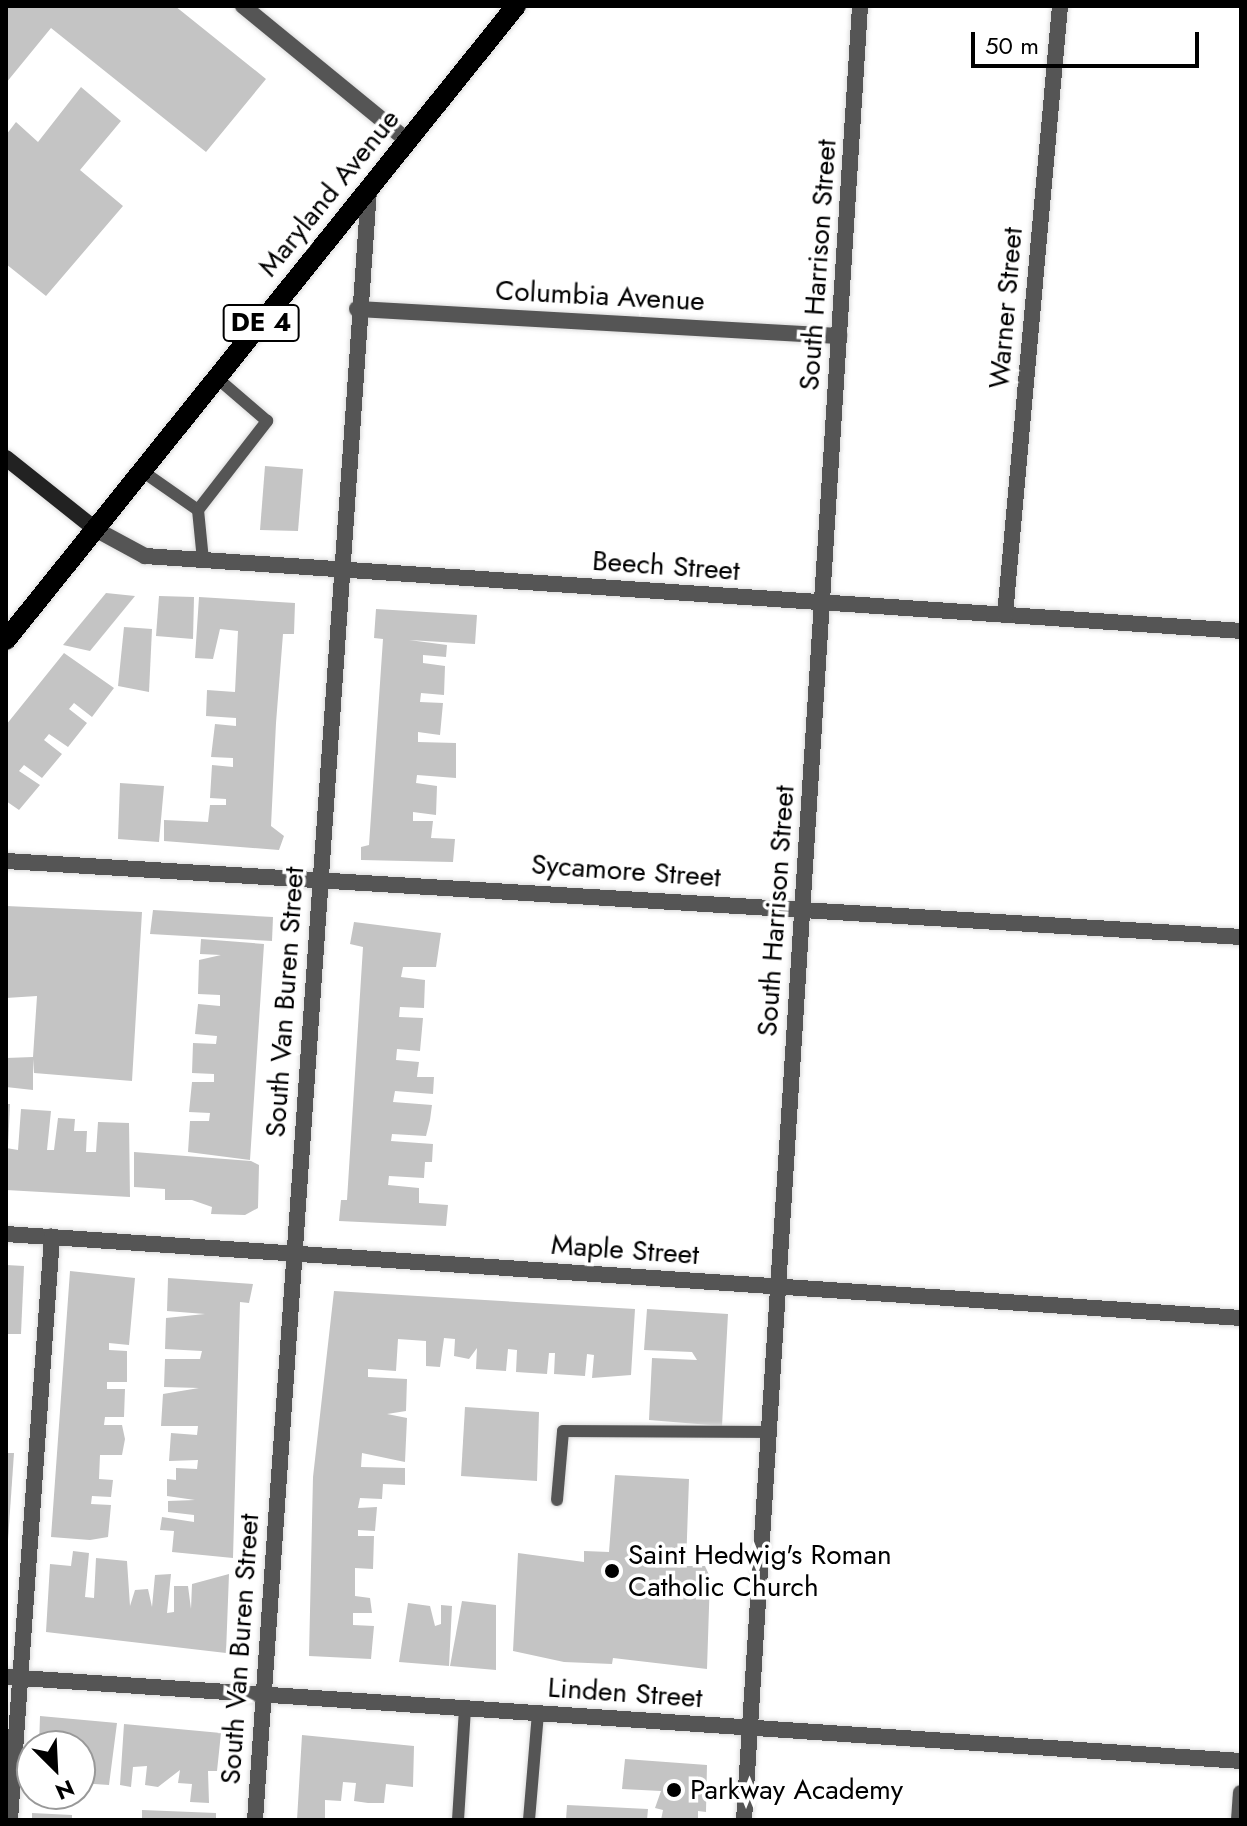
<!DOCTYPE html>
<html>
<head>
<meta charset="utf-8">
<style>
	body { margin:0 }
	#map { position:relative; width:1247px; height:1826px; overflow:hidden; background:#fff; font-family:Jost,sans-serif }
	div>[style] { position:absolute }
	.building>* { inset:0; background:#c4c4c4 }
	.roads { filter:drop-shadow(0 0 2px #dbdbdb) drop-shadow(0 0 2px #dbdbdb) }
	.lane>* { height:12px; margin:-6px; padding:0 6px; transform-origin:6px; border-radius:6px; background:#555 }
	.street>* { height:16px; margin:-8px; padding:0 8px; transform-origin:8px; border-radius:8px; background:#555 }
	.secondary>* { height:16px; margin:-8px; padding:0 8px; transform-origin:8px; border-radius:8px; background:#222 }
	.primary>* { height:20px; margin:-10px; padding:0 10px; transform-origin:10px; border-radius:10px; background:#000 }
	.dots>* { width:22px; height:22px; translate:-50% -50%; box-sizing:border-box; border:4px solid #fff; border-radius:50% }
	span { translate:-50% -50%; white-space:nowrap; text-align:center; line-height:1.15; -webkit-text-stroke:7px #fff; paint-order:stroke }
	.shield-label span { padding:2px 6px; background:#fff; border:2px solid; border-radius:6px; -webkit-text-stroke-width:0 }
	.shield-label { font-size:26px; color:#000; font-weight:700 }
	.street-label { font-size:28px; color:#000 }
	.poi-label { font-size:28px; color:#000 }
	.left { translate:0 -50%; text-align:left }
	.frame { position:absolute; inset:0; border:8px solid #000; pointer-events:none }
	.north { position:absolute; left:16px; top:1730px; width:80px; height:80px; box-sizing:border-box; background:#fff; border:2px solid #999; border-radius:50%; rotate:156deg; font-size:22px; font-weight:700; line-height:32px; text-align:center; color:#000 }
	.north::after { content:''; display:block; margin:auto; width:28px; height:36px; background:#000; clip-path:polygon(50% 0,100% 100%,50% 72%,0 100%) }
	.scale { position:absolute; left:971px; top:32px; width:228px; height:36px; box-sizing:border-box; border:4px solid #000; border-top:0; padding-left:10px; font-size:24px; line-height:28px; white-space:nowrap; color:#000; -webkit-text-stroke:6px #fff; paint-order:stroke }
</style>
</head>
<body>
<div id="map">
	<div class="building">
		<div style="clip-path:polygon(6px 6px,175px 6px,266px 79px,206px 152px,51px 28px,6px 83px)"></div>
		<div style="clip-path:polygon(81px 87px,121px 121px,80px 170px,123px 206px,46px 296px,6px 264px,6px 135px,16px 122px,38px 142px)"></div>
		<div style="clip-path:polygon(265px 466px,303px 469px,298px 531px,260px 530px)"></div>
		<div style="clip-path:polygon(106px 593px,135px 596px,90px 651px,63px 645px)"></div>
		<div style="clip-path:polygon(159px 596px,194px 597px,193px 639px,156px 636px)"></div>
		<div style="clip-path:polygon(199px 597px,295px 603px,294px 634px,283px 634px,276px 723px,271px 826px,284px 836px,279px 850px,164px 841px,164px 820px,208px 822px,210px 805px,226px 805px,226px 799px,210px 798px,212px 765px,233px 767px,233px 758px,211px 757px,215px 724px,236px 726px,236px 718px,206px 716px,207px 690px,235px 692px,238px 631px,220px 629px,213px 659px,195px 658px)"></div>
		<div style="clip-path:polygon(376px 609px,477px 615px,475px 644px,409px 640px,447px 645px,446px 657px,423px 655px,423px 663px,445px 666px,444px 695px,421px 693px,420px 702px,443px 703px,440px 735px,418px 732px,418px 742px,456px 743px,456px 778px,417px 775px,416px 783px,437px 786px,436px 815px,413px 812px,413px 821px,433px 821px,431px 838px,455px 839px,453px 862px,361px 860px,361px 847px,369px 845px,383px 639px,374px 638px)"></div>
		<div style="clip-path:polygon(124px 627px,152px 629px,149px 692px,118px 686px)"></div>
		<div style="clip-path:polygon(64px 653px,114px 688px,92px 717px,74px 703px,69px 709px,87px 723px,68px 747px,49px 734px,44px 740px,62px 754px,42px 778px,24px 765px,19px 771px,40px 785px,19px 810px,6px 801px,6px 725px)"></div>
		<div style="clip-path:polygon(120px 783px,164px 786px,159px 842px,118px 839px)"></div>
		<div style="clip-path:polygon(6px 906px,142px 912px,132px 1081px,34px 1073px,33px 1059px,33px 1090px,6px 1087px,6px 1058px,33px 1057px,37px 996px,6px 998px)"></div>
		<div style="clip-path:polygon(153px 910px,273px 917px,272px 941px,150px 934px)"></div>
		<div style="clip-path:polygon(354px 922px,441px 933px,436px 967px,403px 967px,401px 977px,425px 980px,424px 1008px,400px 1007px,399px 1017px,423px 1018px,420px 1051px,397px 1049px,396px 1060px,419px 1062px,417px 1077px,434px 1077px,433px 1094px,395px 1091px,393px 1102px,432px 1105px,430px 1120px,426px 1136px,392px 1134px,391px 1141px,433px 1144px,432px 1162px,425px 1162px,424px 1178px,389px 1176px,388px 1185px,419px 1188px,419px 1203px,448px 1205px,446px 1226px,339px 1221px,341px 1200px,347px 1200px,363px 947px,350px 944px)"></div>
		<div style="clip-path:polygon(201px 939px,264px 944px,250px 1160px,188px 1152px,190px 1121px,209px 1121px,210px 1113px,189px 1112px,192px 1082px,214px 1082px,214px 1074px,192px 1073px,193px 1043px,216px 1044px,217px 1036px,195px 1034px,198px 1004px,220px 1006px,220px 995px,198px 994px,199px 960px,221px 955px,200px 954px)"></div>
		<div style="clip-path:polygon(6px 1104px,10px 1104px,8px 1147px,6px 1147px)"></div>
		<div style="clip-path:polygon(21px 1109px,51px 1111px,47px 1150px,54px 1150px,58px 1118px,75px 1119px,74px 1131px,87px 1131px,86px 1152px,96px 1152px,98px 1122px,129px 1123px,130px 1197px,6px 1190px,6px 1148px,18px 1150px)"></div>
		<div style="clip-path:polygon(134px 1152px,251px 1161px,259px 1165px,258px 1208px,245px 1215px,211px 1214px,212px 1207px,192px 1200px,165px 1200px,165px 1189px,134px 1187px)"></div>
		<div style="clip-path:polygon(6px 1265px,24px 1266px,21px 1334px,6px 1334px)"></div>
		<div style="clip-path:polygon(70px 1271px,135px 1278px,129px 1345px,109px 1343px,109px 1350px,127px 1351px,127px 1382px,107px 1382px,107px 1389px,125px 1389px,124px 1417px,105px 1417px,104px 1425px,122px 1425px,125px 1439px,122px 1455px,100px 1455px,99px 1479px,113px 1480px,111px 1497px,92px 1496px,91px 1504px,111px 1505px,108px 1537px,90px 1540px,51px 1537px)"></div>
		<div style="clip-path:polygon(168px 1278px,253px 1284px,249px 1303px,240px 1302px,233px 1558px,172px 1552px,174px 1531px,160px 1530px,162px 1517px,194px 1522px,194px 1515px,168px 1512px,168px 1501px,195px 1500px,167px 1496px,167px 1479px,176px 1480px,176px 1468px,197px 1469px,198px 1460px,169px 1461px,171px 1433px,197px 1435px,198px 1426px,161px 1426px,163px 1394px,199px 1388px,164px 1387px,165px 1359px,200px 1359px,202px 1351px,165px 1349px,166px 1318px,205px 1314px,167px 1311px)"></div>
		<div style="clip-path:polygon(334px 1291px,635px 1309px,631px 1375px,592px 1378px,594px 1355px,587px 1354px,585px 1376px,554px 1374px,555px 1353px,549px 1353px,547px 1374px,516px 1372px,517px 1350px,508px 1349px,506px 1371px,476px 1369px,477px 1348px,469px 1359px,454px 1356px,455px 1339px,444px 1338px,440px 1367px,426px 1366px,426px 1341px,398px 1339px,396px 1371px,368px 1369px,368px 1377px,407px 1379px,406px 1411px,387px 1414px,407px 1418px,405px 1462px,362px 1453px,361px 1467px,405px 1468px,405px 1485px,383px 1484px,382px 1499px,360px 1498px,358px 1508px,377px 1507px,375px 1531px,358px 1530px,358px 1536px,374px 1536px,373px 1569px,355px 1568px,355px 1596px,370px 1598px,372px 1613px,353px 1613px,353px 1625px,374px 1626px,371px 1659px,309px 1656px,313px 1477px)"></div>
		<div style="clip-path:polygon(647px 1309px,728px 1314px,722px 1426px,649px 1420px,652px 1358px,697px 1360px,692px 1352px,644px 1350px)"></div>
		<div style="clip-path:polygon(465px 1407px,539px 1412px,537px 1481px,461px 1476px)"></div>
		<div style="clip-path:polygon(6px 1453px,14px 1453px,8px 1540px,6px 1540px)"></div>
		<div style="clip-path:polygon(615px 1475px,689px 1479px,686px 1566px,705px 1566px,710px 1577px,707px 1669px,613px 1658px,612px 1664px,564px 1662px,513px 1651px,518px 1553px,584px 1562px,584px 1551px,609px 1552px)"></div>
		<div style="clip-path:polygon(73px 1551px,89px 1553px,85px 1597px,94px 1598px,96px 1558px,127px 1561px,130px 1606px,135px 1590px,148px 1589px,152px 1607px,155px 1575px,171px 1574px,167px 1613px,174px 1612px,174px 1586px,188px 1586px,191px 1609px,192px 1584px,229px 1574px,226px 1653px,46px 1632px,50px 1564px,71px 1566px)"></div>
		<div style="clip-path:polygon(462px 1601px,496px 1605px,496px 1670px,450px 1666px)"></div>
		<div style="clip-path:polygon(408px 1603px,430px 1606px,435px 1626px,441px 1624px,441px 1605px,452px 1606px,449px 1666px,399px 1662px)"></div>
		<div style="clip-path:polygon(40px 1716px,117px 1723px,109px 1785px,80px 1783px,80px 1746px,39px 1746px)"></div>
		<div style="clip-path:polygon(124px 1724px,221px 1733px,217px 1771px,208px 1771px,209px 1803px,190px 1802px,192px 1784px,178px 1783px,180px 1770px,158px 1787px,145px 1785px,147px 1766px,133px 1767px,131px 1787px,120px 1785px)"></div>
		<div style="clip-path:polygon(302px 1735px,414px 1746px,413px 1787px,386px 1784px,384px 1803px,368px 1803px,354px 1801px,356px 1783px,343px 1782px,341px 1801px,325px 1800px,325px 1820px,297px 1820px)"></div>
		<div style="clip-path:polygon(625px 1759px,707px 1765px,706px 1812px,698px 1811px,698px 1820px,661px 1820px,663px 1810px,655px 1808px,661px 1791px,622px 1789px)"></div>
		<div style="clip-path:polygon(567px 1805px,648px 1809px,647px 1820px,566px 1820px)"></div>
		<div style="clip-path:polygon(142px 1810px,216px 1813px,216px 1820px,142px 1820px)"></div>
		<div style="clip-path:polygon(32px 1813px,72px 1815px,72px 1820px,32px 1820px)"></div>
	</div>
	<div class="roads">
		<div class="lane">
			<div style="left:142px;top:471px;width:68px;rotate:34.9deg"></div>
			<div style="left:198px;top:510px;width:113px;rotate:-52.2deg"></div>
			<div style="left:267px;top:421px;width:66px;rotate:-139.3deg"></div>
			<div style="left:198px;top:510px;width:50px;rotate:84.3deg"></div>
			<div style="left:557px;top:1500px;width:69px;rotate:-85deg"></div>
			<div style="left:563px;top:1431px;width:206px;rotate:0.3deg"></div>
			<div style="left:458px;top:1820px;width:112px;rotate:-86.4deg"></div>
			<div style="left:529px;top:1820px;width:107px;rotate:-85.2deg"></div>
		</div>
		<div class="street">
			<div style="left:243px;top:6px;width:213px;rotate:39.3deg"></div>
			<div style="left:357px;top:309px;width:483px;rotate:3.2deg"></div>
			<div style="left:95px;top:529px;width:57px;rotate:28.4deg"></div>
			<div style="left:145px;top:556px;width:1099px;rotate:3.91deg"></div>
			<div style="left:1005px;top:615px;width:611px;rotate:-84.84deg"></div>
			<div style="left:6px;top:861px;width:1237px;rotate:3.52deg"></div>
			<div style="left:6px;top:1234px;width:1238px;rotate:3.89deg"></div>
			<div style="left:6px;top:1677px;width:1238px;rotate:3.89deg"></div>
			<div style="left:10px;top:1820px;width:585px;rotate:-85.88deg"></div>
			<div style="left:255px;top:1820px;width:1636px;rotate:-86deg"></div>
			<div style="left:744px;top:1820px;width:1818px;rotate:-86.34deg"></div>
			<div style="left:1239px;top:1820px;width:27px;rotate:-86deg"></div>
		</div>
		<div class="secondary">
			<div style="left:6px;top:458px;width:114px;rotate:38.6deg"></div>
		</div>
		<div class="primary">
			<div style="left:6px;top:640px;width:814px;rotate:-51.19deg"></div>
		</div>
	</div>
	<div class="dots">
		<div style="left:612px;top:1571px;background:#000"></div>
		<div style="left:674px;top:1790px;background:#000"></div>
	</div>
	<div class="shield-label">
		<span style="left:261px;top:323px">DE 4</span>
	</div>
	<div class="street-label">
		<span style="left:329px;top:193px;rotate:-51deg">Maryland Avenue</span>
		<span style="left:818px;top:265px;rotate:-86deg">South Harrison Street</span>
		<span style="left:600px;top:296px;rotate:3deg">Columbia Avenue</span>
		<span style="left:1006px;top:308px;rotate:-85deg">Warner Street</span>
		<span style="left:666px;top:566px;rotate:4deg">Beech Street</span>
		<span style="left:626px;top:871px;rotate:4deg">Sycamore Street</span>
		<span style="left:776px;top:911px;rotate:-86deg">South Harrison Street</span>
		<span style="left:285px;top:1002px;rotate:-86deg">South Van Buren Street</span>
		<span style="left:625px;top:1250px;rotate:4deg">Maple Street</span>
		<span style="left:240px;top:1649px;rotate:-86deg">South Van Buren Street</span>
		<span style="left:625px;top:1693px;rotate:4deg">Linden Street</span>
	</div>
	<div class="poi-label">
		<span class="left" style="left:628px;top:1571px">Saint Hedwig's Roman<br>Catholic Church</span>
		<span class="left" style="left:690px;top:1790px">Parkway Academy</span>
	</div>
	<div class="frame"></div>
	<div class="north">N</div>
	<div class="scale">50 m</div>
</div>
</body>
</html>
